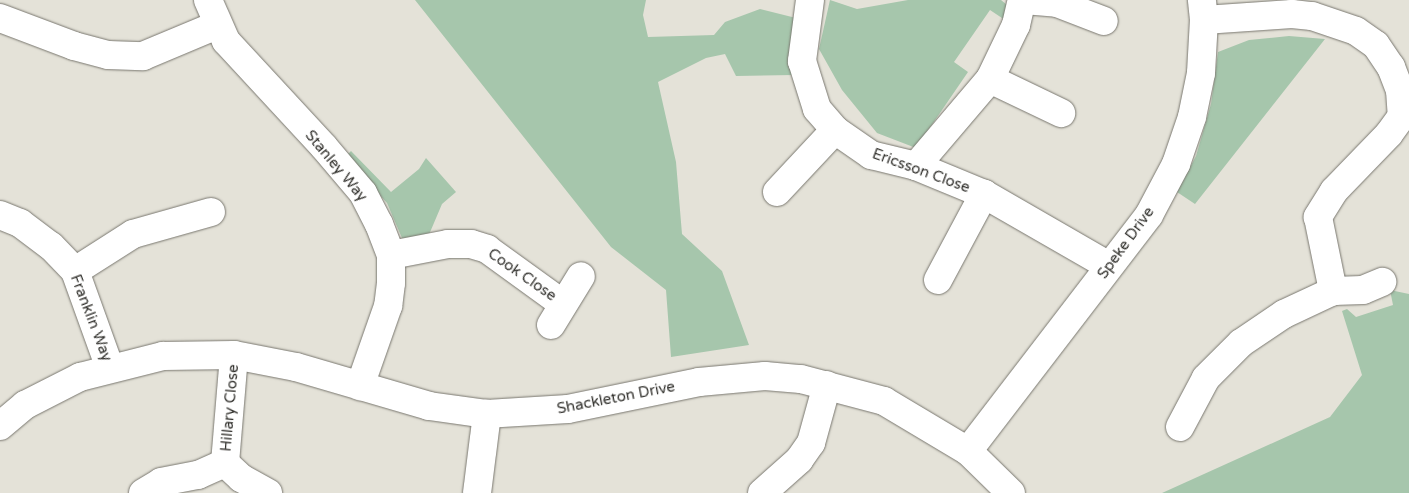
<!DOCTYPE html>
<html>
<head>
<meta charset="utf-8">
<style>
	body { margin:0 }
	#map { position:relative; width:1409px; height:493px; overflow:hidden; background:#e4e2d8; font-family:"Varela Round",sans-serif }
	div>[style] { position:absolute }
	.green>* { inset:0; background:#a6c6ac }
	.roads { filter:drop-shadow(0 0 1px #79776f) drop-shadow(0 0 1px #79776f) }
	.minor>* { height:28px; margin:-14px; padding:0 14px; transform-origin:14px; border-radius:14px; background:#fff }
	span { translate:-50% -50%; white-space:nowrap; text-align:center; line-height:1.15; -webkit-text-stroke:4px #fff; paint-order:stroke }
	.street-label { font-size:15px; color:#31302c }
</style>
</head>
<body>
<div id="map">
	<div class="green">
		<div style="clip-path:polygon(415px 0,646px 0,643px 15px,648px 37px,714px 35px,725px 22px,760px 9px,796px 18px,793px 75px,736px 76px,725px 54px,706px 58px,658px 82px,676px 162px,682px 234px,722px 271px,749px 345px,671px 357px,666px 290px,611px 247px)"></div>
		<div style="clip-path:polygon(830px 0,857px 9px,908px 0,1001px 0,1007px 5px,1005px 20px,990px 10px,954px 62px,968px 72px,916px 148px,877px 133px,842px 90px,819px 49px)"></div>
		<div style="clip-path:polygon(1289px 36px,1325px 39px,1195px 204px,1177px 192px,1196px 156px,1211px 104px,1218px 52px,1249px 40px)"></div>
		<div style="clip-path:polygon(351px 151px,391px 192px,419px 169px,426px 158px,456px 192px,442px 204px,428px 237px,402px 238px,387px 203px,345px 157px)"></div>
		<div style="clip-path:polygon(1390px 290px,1409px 294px,1409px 493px,1162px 493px,1330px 417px,1362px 375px,1342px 311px,1347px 309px,1356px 317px,1393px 305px)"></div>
	</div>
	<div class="roads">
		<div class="minor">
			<div style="left:208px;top:0;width:45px;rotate:66.3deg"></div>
			<div style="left:226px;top:41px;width:144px;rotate:47.2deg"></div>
			<div style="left:324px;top:147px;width:60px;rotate:49.7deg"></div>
			<div style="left:363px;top:193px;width:35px;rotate:63deg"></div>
			<div style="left:379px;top:224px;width:33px;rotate:69deg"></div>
			<div style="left:391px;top:255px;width:28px;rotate:90deg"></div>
			<div style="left:391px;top:283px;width:23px;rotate:97deg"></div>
			<div style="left:388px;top:306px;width:85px;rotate:109.3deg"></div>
			<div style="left:810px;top:0;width:62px;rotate:97.5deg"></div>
			<div style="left:802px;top:61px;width:50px;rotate:72.6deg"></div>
			<div style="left:817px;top:109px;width:28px;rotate:49deg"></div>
			<div style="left:835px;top:130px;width:44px;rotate:34.8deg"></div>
			<div style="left:871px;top:155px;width:46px;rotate:13.7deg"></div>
			<div style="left:916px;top:166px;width:74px;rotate:22.4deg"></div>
			<div style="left:984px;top:194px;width:144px;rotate:29.9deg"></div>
			<div style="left:1024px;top:0;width:33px;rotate:5deg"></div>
			<div style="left:1057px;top:3px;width:50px;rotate:21deg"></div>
			<div style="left:0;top:18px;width:79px;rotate:20.7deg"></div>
			<div style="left:74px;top:46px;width:35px;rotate:15deg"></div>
			<div style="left:108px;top:55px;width:35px;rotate:2deg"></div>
			<div style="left:143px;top:56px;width:80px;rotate:-22.7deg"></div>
			<div style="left:1204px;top:20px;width:88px;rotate:-3.9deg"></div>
			<div style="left:1292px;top:14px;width:20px;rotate:6deg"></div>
			<div style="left:1312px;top:16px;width:46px;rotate:18.8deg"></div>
			<div style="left:1356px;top:31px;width:24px;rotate:35deg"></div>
			<div style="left:1376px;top:45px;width:27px;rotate:56deg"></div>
			<div style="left:1391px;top:67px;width:25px;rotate:69deg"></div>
			<div style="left:1400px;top:90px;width:26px;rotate:86deg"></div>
			<div style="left:1402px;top:116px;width:22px;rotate:126deg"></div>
			<div style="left:1389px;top:134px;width:79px;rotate:134deg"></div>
			<div style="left:1334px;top:191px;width:31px;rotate:122deg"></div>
			<div style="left:1318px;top:217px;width:76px;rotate:78.5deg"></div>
			<div style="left:990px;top:79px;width:79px;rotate:25.6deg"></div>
			<div style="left:916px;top:166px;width:114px;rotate:-49.6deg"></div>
			<div style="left:990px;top:79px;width:60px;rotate:-64.3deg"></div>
			<div style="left:1016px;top:25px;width:26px;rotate:-77deg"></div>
			<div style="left:777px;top:192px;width:85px;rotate:-46.9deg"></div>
			<div style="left:0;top:215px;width:22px;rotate:22deg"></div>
			<div style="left:20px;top:223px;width:39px;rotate:37deg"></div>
			<div style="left:51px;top:246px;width:35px;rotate:46deg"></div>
			<div style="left:75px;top:271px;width:103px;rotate:70.2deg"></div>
			<div style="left:391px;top:255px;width:58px;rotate:-10.9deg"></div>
			<div style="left:448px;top:244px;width:23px"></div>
			<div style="left:471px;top:244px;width:17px;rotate:17deg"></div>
			<div style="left:487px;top:249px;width:94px;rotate:35.9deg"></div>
			<div style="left:75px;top:271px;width:69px;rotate:-32.5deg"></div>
			<div style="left:133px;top:234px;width:81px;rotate:-15.8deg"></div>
			<div style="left:938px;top:280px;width:98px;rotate:-61.9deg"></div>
			<div style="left:551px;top:325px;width:57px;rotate:-58.5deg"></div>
			<div style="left:0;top:426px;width:33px;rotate:-40deg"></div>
			<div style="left:25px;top:405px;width:62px;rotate:-27deg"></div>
			<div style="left:80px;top:377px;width:86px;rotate:-14.2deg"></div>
			<div style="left:163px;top:356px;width:71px;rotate:-0.8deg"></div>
			<div style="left:234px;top:355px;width:63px;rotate:11deg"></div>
			<div style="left:296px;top:367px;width:139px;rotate:16.3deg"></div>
			<div style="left:429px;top:406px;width:59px;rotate:7.9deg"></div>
			<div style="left:487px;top:414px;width:81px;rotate:-3.5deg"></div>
			<div style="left:568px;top:409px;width:134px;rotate:-11.6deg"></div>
			<div style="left:699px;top:382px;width:66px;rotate:-5.2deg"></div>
			<div style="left:765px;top:376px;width:36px;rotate:5deg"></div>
			<div style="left:801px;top:379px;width:86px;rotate:14.8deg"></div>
			<div style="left:884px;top:401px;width:98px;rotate:30.8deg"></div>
			<div style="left:968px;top:451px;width:60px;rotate:44.3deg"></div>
			<div style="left:1180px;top:427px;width:55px;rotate:-62deg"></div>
			<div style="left:1206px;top:378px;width:49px;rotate:-45deg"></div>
			<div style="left:1241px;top:343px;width:52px;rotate:-34deg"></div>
			<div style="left:1284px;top:314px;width:54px;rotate:-25.1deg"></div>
			<div style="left:1333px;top:291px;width:30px;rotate:-2deg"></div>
			<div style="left:1363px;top:290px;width:21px;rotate:-23deg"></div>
			<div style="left:968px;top:451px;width:297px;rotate:-52.5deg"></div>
			<div style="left:1149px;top:215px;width:58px;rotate:-62.1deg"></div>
			<div style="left:1176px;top:164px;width:50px;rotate:-71.2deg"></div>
			<div style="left:1192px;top:117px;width:45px;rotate:-78.4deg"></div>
			<div style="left:1201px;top:73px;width:53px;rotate:-86.8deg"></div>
			<div style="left:1204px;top:20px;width:20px;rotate:-96deg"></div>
			<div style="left:225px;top:463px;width:22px;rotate:43deg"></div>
			<div style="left:241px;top:478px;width:31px;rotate:29deg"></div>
			<div style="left:143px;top:493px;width:21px;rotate:-31deg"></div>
			<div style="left:161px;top:482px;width:38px;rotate:-11deg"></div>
			<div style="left:198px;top:475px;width:30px;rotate:-24deg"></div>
			<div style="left:225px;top:463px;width:108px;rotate:-85.2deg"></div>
			<div style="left:477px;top:493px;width:80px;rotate:-82.8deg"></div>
			<div style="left:762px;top:493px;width:50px;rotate:-41.7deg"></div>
			<div style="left:799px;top:460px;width:21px;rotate:-55deg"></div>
			<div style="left:811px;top:443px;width:60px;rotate:-74.6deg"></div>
		</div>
	</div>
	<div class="street-label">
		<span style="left:336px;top:166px;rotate:50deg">Stanley Way</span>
		<span style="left:921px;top:171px;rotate:20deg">Ericsson Close</span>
		<span style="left:1126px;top:243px;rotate:-54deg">Speke Drive</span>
		<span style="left:522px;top:275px;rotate:35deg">Cook Close</span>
		<span style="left:91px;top:318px;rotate:69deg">Franklin Way</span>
		<span style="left:616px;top:398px;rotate:-11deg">Shackleton Drive</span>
		<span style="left:230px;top:408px;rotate:-85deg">Hillary Close</span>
	</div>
</div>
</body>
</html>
